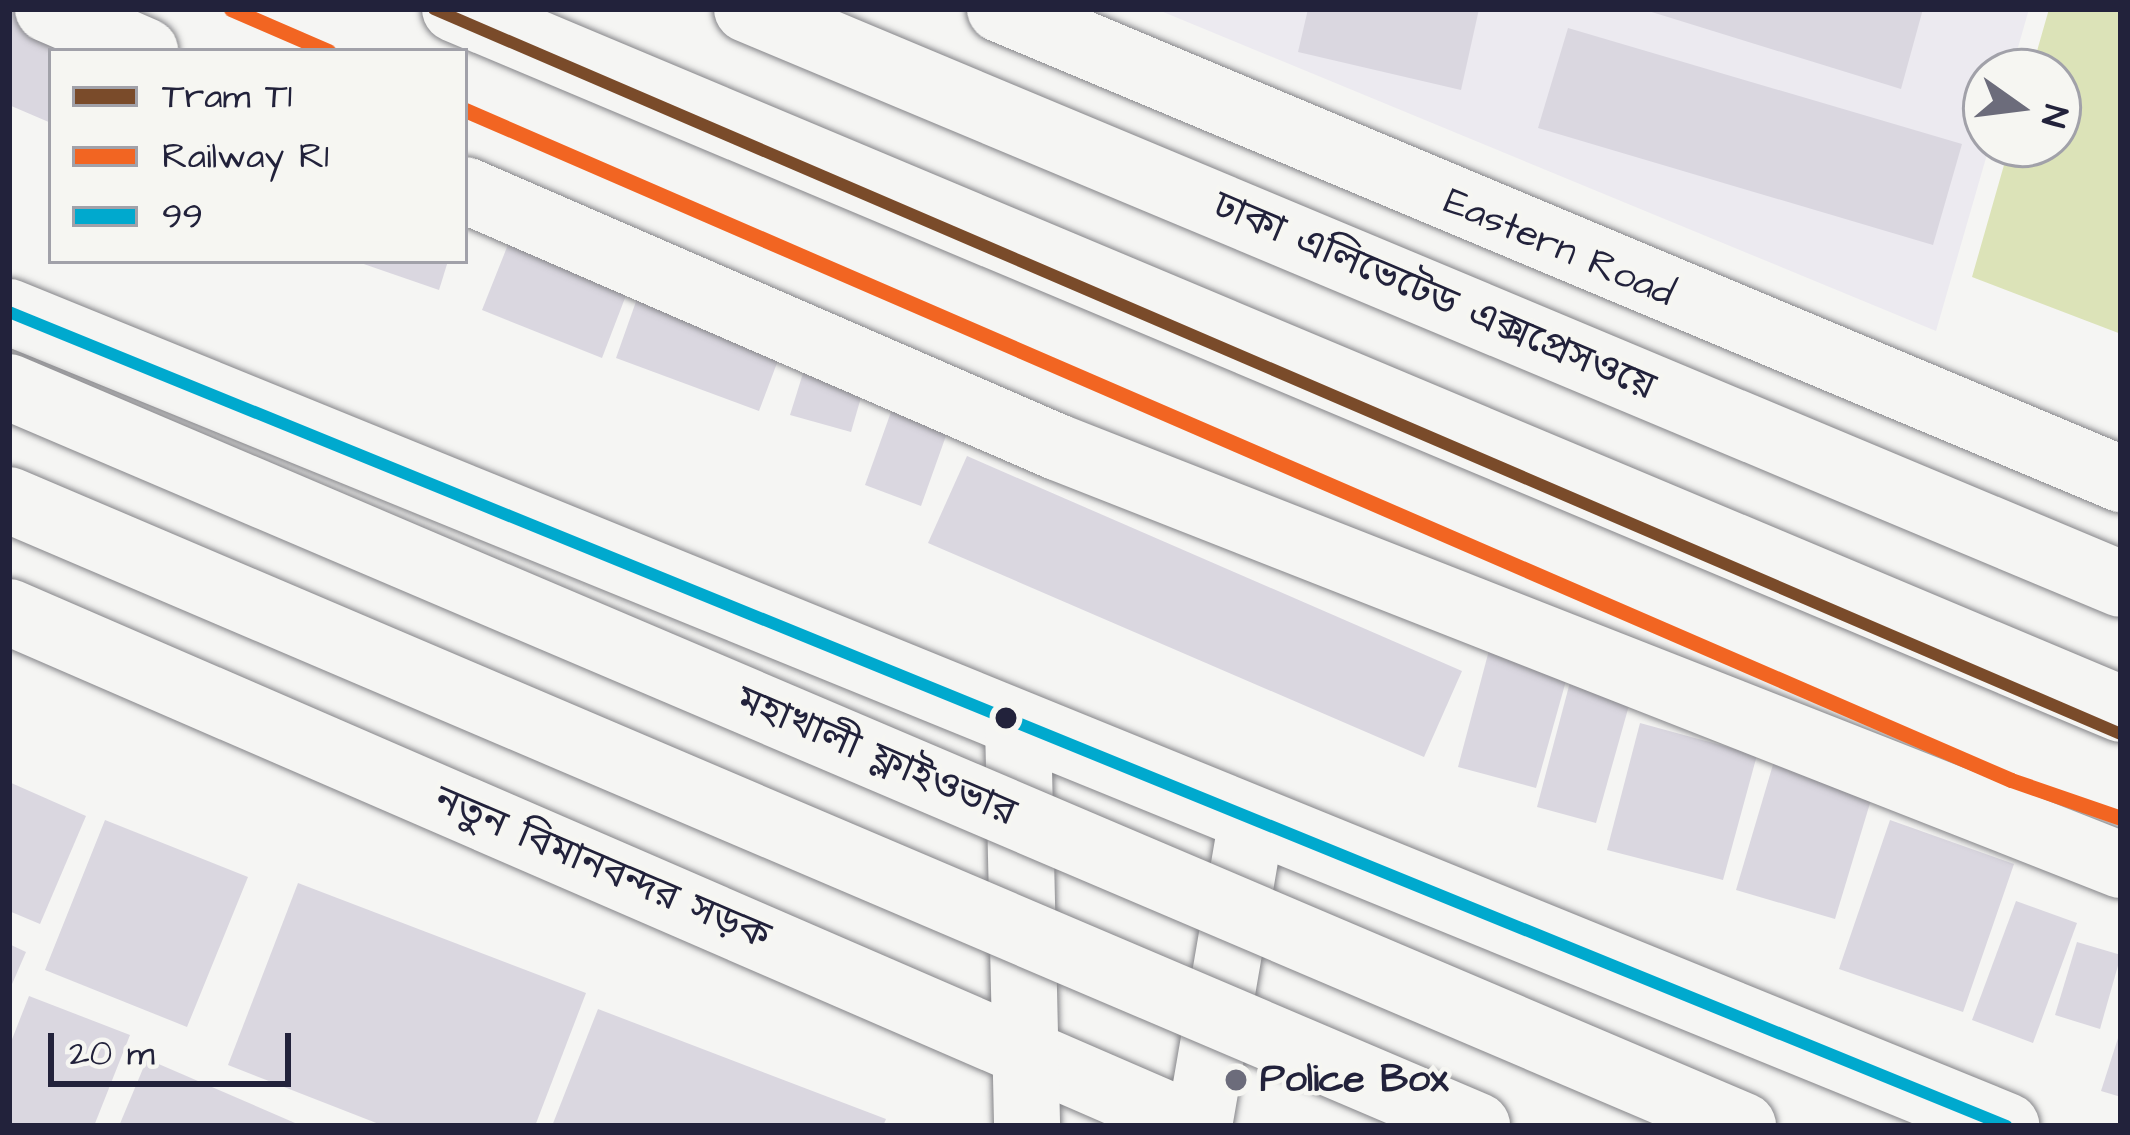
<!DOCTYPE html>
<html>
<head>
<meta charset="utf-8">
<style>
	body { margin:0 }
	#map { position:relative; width:2130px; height:1135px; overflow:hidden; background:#f5f5f3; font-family:"Architects Daughter","Noto Sans Bengali",sans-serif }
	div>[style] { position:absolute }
	.built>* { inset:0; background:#eceaf0 }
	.green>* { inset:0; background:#dce3b8 }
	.building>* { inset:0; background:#dad7e0 }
	.roads { filter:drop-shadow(0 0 3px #858589) drop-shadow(0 0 3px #858589) }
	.minor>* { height:66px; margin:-33px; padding:0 33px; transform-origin:33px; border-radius:33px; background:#f5f5f3 }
	.major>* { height:66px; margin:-33px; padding:0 33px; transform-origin:33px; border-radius:33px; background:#f5f5f3 }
	.highway>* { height:66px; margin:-33px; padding:0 33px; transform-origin:33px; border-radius:33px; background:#f5f5f3 }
	.bridges { filter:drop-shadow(0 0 3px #858589) drop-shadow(0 0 3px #858589) }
	.highway-bridge>* { height:66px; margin:-33px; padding:0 33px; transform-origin:33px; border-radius:33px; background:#f5f5f3 }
	.bus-1>* { height:12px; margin:-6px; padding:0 6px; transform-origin:6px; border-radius:6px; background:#00a9ce }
	.rail-1>* { height:15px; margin:-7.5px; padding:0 7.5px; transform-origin:7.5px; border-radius:7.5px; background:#f26522 }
	.tram-1>* { height:12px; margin:-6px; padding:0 6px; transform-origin:6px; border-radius:6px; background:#7a4b2a }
	.dots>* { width:33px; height:33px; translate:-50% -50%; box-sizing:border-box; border:6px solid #f6f6f2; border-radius:50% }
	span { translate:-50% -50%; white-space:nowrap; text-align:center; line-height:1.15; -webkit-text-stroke:9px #f6f6f2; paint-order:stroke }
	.street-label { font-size:39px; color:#22223b }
	.poi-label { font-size:39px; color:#22223b; font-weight:700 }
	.left { translate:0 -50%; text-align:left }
	.frame { position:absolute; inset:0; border:12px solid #22223b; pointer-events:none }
	.legend { position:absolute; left:48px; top:48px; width:420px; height:216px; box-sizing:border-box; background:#f6f6f2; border:3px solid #a1a1a9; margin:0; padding:15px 21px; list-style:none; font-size:36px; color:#22223b }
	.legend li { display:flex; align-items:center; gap:24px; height:60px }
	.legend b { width:60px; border:3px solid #a1a1a9 }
	.north { position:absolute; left:1962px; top:48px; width:120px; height:120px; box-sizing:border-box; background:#f6f6f2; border:3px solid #a1a1a9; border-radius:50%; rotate:104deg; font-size:33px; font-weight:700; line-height:48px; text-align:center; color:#22223b }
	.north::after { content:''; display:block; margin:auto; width:42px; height:54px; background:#6c6c7b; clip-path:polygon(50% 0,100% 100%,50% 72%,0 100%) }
	.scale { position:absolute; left:48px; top:1033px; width:243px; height:54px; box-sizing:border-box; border:6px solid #22223b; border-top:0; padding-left:15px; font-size:36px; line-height:42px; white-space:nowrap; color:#22223b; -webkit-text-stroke:9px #f6f6f2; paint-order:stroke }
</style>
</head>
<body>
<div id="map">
	<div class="built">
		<div style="clip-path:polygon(1156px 9px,2029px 9px,2011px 72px,1986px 72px,1990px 144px,1936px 331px)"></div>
	</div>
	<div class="green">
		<div style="clip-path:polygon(2049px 9px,2121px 9px,2121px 334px,1972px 277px,2010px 144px,2058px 144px,2058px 72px,2031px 72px)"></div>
	</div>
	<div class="building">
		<div style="clip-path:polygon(9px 9px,80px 9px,117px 51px,51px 51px,51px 123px,9px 105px)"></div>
		<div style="clip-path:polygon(1308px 9px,1479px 9px,1461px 90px,1298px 52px)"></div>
		<div style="clip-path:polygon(1642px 9px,1923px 9px,1901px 89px)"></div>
		<div style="clip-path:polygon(1568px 28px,1962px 144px,1933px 245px,1538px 128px)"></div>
		<div style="clip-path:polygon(519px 217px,638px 264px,602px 358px,482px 310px)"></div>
		<div style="clip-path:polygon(355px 261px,448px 261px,439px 290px)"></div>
		<div style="clip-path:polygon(644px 279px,789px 331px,759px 411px,616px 358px)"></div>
		<div style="clip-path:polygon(818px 325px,877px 342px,851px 432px,790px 415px)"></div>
		<div style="clip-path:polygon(902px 381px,958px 402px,921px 506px,865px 485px)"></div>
		<div style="clip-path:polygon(967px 456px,1462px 671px,1424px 757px,928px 543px)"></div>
		<div style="clip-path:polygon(1496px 624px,1576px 645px,1536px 788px,1458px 767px)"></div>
		<div style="clip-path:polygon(1574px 667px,1635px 684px,1596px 823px,1537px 807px)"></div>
		<div style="clip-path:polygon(1640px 723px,1757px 755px,1723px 880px,1607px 850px)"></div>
		<div style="clip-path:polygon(1777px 751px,1877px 780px,1835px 919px,1736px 890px)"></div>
		<div style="clip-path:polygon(9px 782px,86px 816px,40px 924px,9px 911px)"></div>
		<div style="clip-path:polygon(105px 820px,248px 877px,187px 1027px,45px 970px)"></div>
		<div style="clip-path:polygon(1890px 820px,2014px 864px,1963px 1012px,1839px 969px)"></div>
		<div style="clip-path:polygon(298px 883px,586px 993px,535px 1126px,384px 1126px,228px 1065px)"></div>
		<div style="clip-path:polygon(2016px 901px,2077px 923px,2033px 1043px,1972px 1020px)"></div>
		<div style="clip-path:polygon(2077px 942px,2121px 955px,2100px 1029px,2055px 1015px)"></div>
		<div style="clip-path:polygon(9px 944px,26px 952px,9px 991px)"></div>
		<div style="clip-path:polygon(29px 996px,130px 1035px,94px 1126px,9px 1126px,9px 1047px)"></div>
		<div style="clip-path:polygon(598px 1009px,886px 1119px,883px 1126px,552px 1126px)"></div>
		<div style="clip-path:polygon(2120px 1032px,2121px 1032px,2121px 1097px,2101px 1091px)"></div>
		<div style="clip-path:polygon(147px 1059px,302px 1126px,119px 1126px)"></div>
	</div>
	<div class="roads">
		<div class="minor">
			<div style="left:48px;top:9px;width:106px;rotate:23.4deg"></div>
			<div style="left:1000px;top:9px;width:1216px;rotate:22.75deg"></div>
			<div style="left:465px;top:190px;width:645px;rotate:23.47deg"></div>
			<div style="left:1057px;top:447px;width:1143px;rotate:21.45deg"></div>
		</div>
		<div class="major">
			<div style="left:9px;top:312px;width:2157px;rotate:22.17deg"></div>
			<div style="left:9px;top:612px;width:1292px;rotate:23.45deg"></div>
			<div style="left:1018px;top:725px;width:401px;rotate:88.7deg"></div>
			<div style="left:1199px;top:1126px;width:306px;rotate:-80.2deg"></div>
		</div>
		<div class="highway">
			<div style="left:455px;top:9px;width:1807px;rotate:22.79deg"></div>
			<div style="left:747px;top:9px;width:1489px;rotate:22.71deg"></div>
		</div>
	</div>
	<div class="bridges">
		<div class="highway-bridge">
			<div style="left:9px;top:387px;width:1885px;rotate:23.08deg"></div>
			<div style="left:9px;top:500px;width:1596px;rotate:23.09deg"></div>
		</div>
	</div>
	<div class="bus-1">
		<div style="left:9px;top:312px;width:2157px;rotate:22.17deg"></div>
	</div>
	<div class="rail-1">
		<div style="left:231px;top:9px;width:106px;rotate:23.4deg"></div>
		<div style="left:465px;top:110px;width:1685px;rotate:23.43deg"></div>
		<div style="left:2011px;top:780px;width:116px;rotate:19.1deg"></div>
	</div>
	<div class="tram-1">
		<div style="left:434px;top:9px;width:1836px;rotate:23.26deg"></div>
	</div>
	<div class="dots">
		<div style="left:1006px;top:718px;background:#22223b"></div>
		<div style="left:1236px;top:1080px;background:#6c6c7b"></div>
	</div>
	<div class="street-label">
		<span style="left:1559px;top:248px;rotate:23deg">Eastern Road</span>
		<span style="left:1434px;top:297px;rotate:23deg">ঢাকা এলিভেটেড এক্সপ্রেসওয়ে</span>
		<span style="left:876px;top:757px;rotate:23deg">মহাখালী ফ্লাইওভার</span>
		<span style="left:602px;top:869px;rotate:23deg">নতুন বিমানবন্দর সড়ক</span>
	</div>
	<div class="poi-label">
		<span class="left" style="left:1260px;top:1080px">Police Box</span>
	</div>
	<div class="frame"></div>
	<ul class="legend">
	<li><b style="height:15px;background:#7a4b2a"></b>Tram T1</li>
	<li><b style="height:15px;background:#f26522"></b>Railway R1</li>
	<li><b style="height:15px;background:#00a9ce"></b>99</li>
	</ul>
	<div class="north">N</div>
	<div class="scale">20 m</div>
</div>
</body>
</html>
